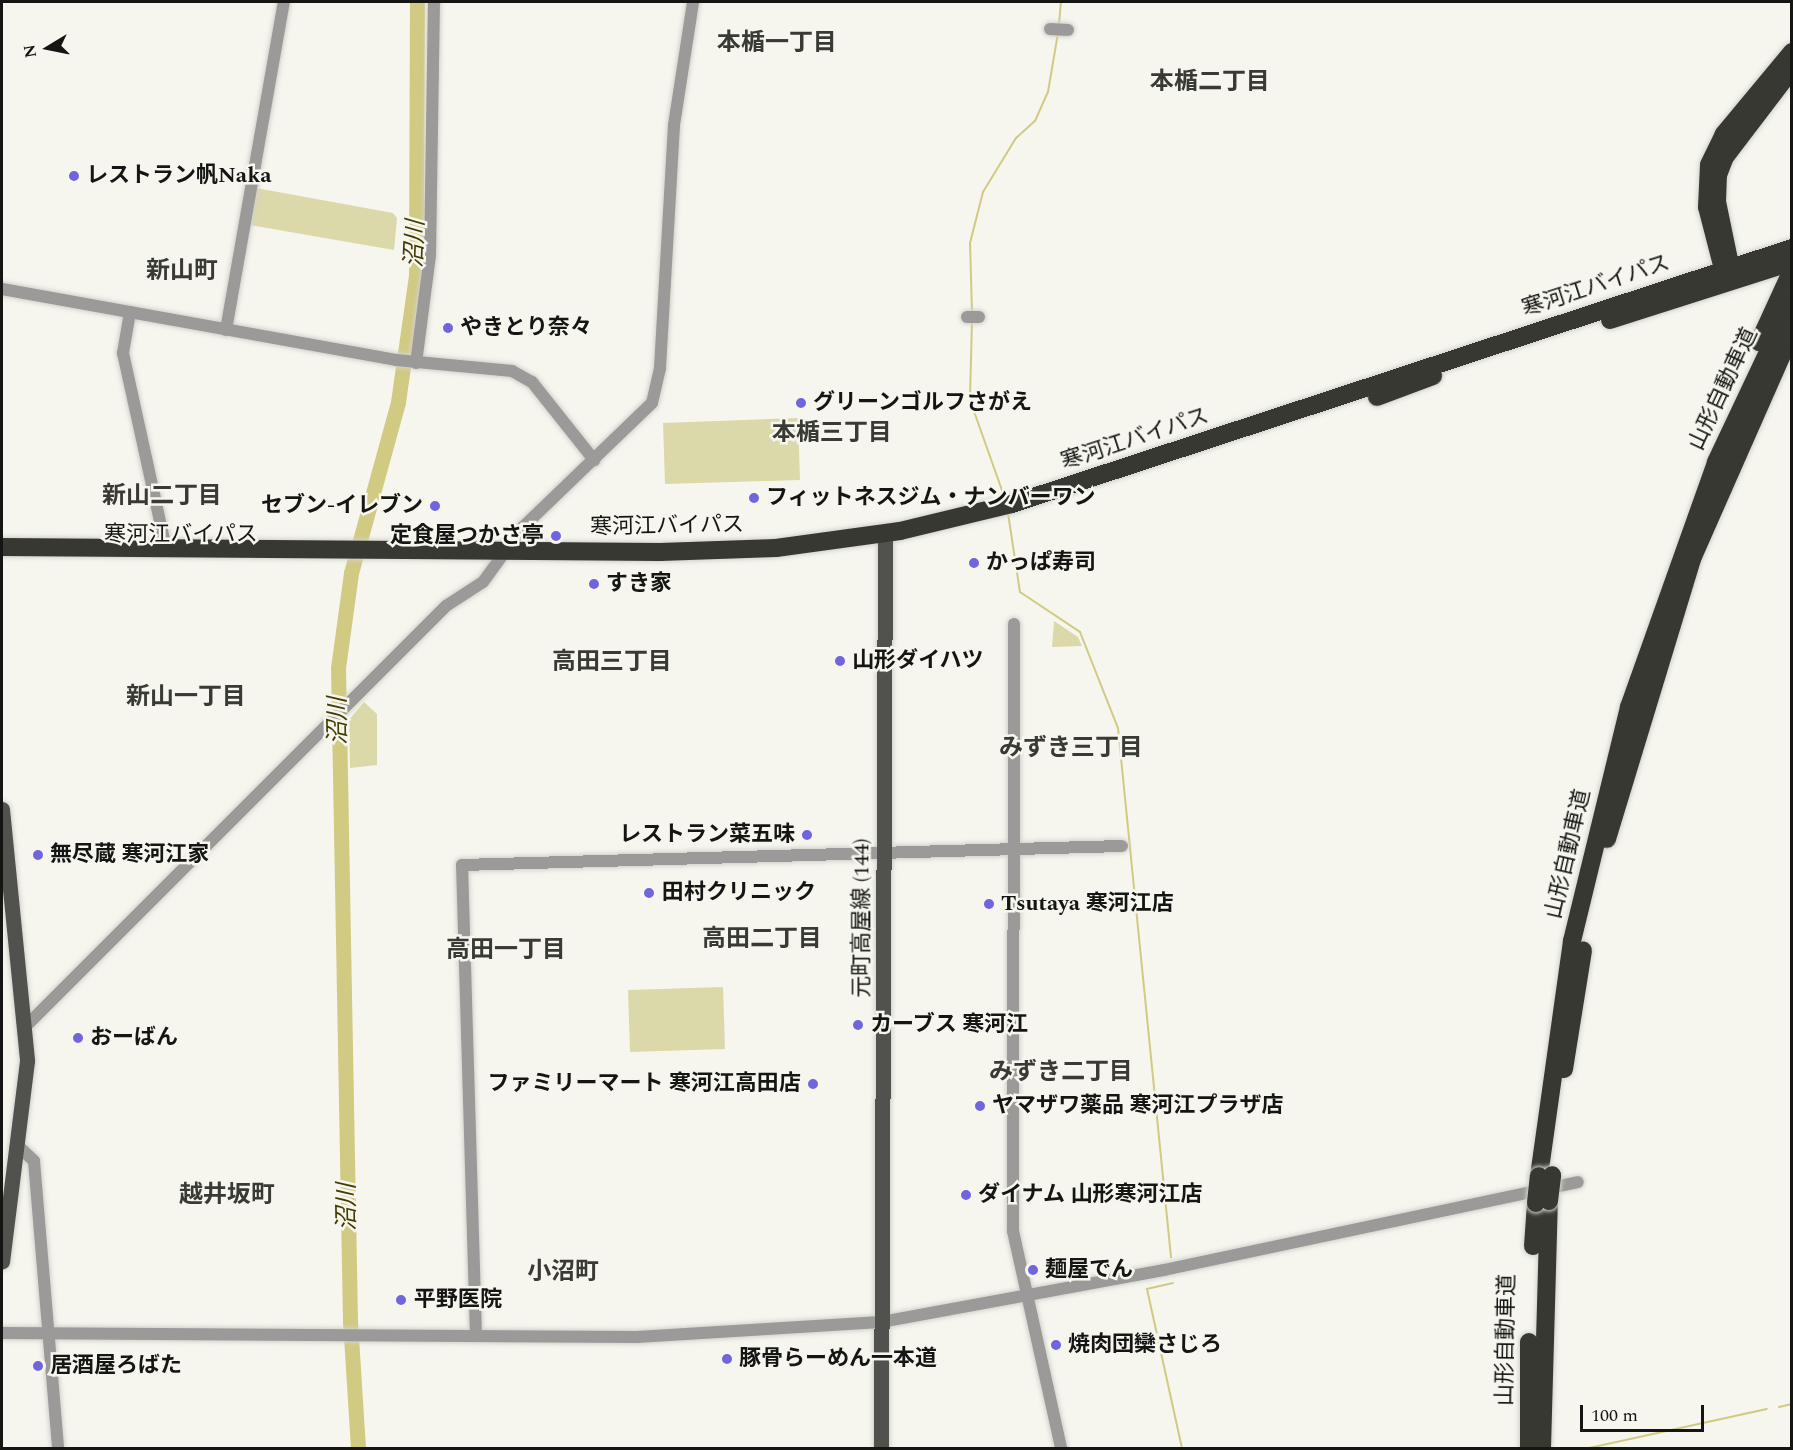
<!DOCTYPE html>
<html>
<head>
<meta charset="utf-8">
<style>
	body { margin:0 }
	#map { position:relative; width:1793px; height:1450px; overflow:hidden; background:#f6f6ef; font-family:Spectral,"Noto Sans JP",serif }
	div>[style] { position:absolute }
	.green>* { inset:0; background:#dbd8aa }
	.stream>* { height:2px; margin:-1px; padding:0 1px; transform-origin:1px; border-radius:1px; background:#d1ca83 }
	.river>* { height:15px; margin:-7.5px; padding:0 7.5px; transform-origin:7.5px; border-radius:7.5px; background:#d1ca83 }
	.roads { filter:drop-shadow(0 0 2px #d2d2cc) drop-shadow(0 0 2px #d2d2cc) }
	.minor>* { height:12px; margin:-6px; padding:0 6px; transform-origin:6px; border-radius:6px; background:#9b9a98 }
	.major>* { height:15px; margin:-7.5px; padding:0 7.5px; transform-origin:7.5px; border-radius:7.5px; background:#51514d }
	.highway>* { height:18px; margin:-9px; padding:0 9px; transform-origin:9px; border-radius:9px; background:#383833 }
	.bridges { filter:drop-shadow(0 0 2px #d2d2cc) drop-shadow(0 0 2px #d2d2cc) }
	.highway-bridge>* { height:18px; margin:-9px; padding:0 9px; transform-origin:9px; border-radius:9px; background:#383833 }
	.dots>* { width:16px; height:16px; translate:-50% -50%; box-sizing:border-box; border:3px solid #f6f6ef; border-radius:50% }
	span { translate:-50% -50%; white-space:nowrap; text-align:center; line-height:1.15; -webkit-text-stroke:5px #f6f6ef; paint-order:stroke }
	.poi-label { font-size:22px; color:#151513; font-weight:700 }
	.left { translate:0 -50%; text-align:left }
	.right { translate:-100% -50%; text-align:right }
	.street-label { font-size:22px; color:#151513 }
	.neighbourhood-label { font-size:24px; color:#3a3a35; font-weight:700 }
	.water-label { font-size:24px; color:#423c01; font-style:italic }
	.frame { position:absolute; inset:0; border:3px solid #151513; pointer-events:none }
	.north { position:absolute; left:18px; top:18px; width:60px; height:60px; -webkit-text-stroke:4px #f6f6ef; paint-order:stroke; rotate:260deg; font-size:16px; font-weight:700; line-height:24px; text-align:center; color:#151513 }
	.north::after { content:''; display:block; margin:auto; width:21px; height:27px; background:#151513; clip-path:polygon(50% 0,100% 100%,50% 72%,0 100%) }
	.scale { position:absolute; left:1580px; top:1405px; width:124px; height:27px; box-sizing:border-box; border:3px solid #151513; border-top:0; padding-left:8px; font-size:18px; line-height:21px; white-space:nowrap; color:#151513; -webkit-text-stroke:4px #f6f6ef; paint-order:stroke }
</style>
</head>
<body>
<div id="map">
	<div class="green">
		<div style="clip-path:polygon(256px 188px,393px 213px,397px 218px,394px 250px,250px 225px)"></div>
		<div style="clip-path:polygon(798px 418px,800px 480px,665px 484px,663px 423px)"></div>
		<div style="clip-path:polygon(1054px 621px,1078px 637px,1082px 646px,1052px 647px)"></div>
		<div style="clip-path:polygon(364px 702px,377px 714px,377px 765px,350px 768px,349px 720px)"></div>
		<div style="clip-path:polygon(723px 987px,725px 1049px,630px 1052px,628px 990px)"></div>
	</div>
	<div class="stream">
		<div style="left:1059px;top:24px;width:22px;rotate:-85deg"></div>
		<div style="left:972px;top:313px;width:70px;rotate:-91.6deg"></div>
		<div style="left:970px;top:243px;width:53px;rotate:-75.7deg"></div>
		<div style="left:983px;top:192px;width:63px;rotate:-58.6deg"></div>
		<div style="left:1016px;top:138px;width:25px;rotate:-42deg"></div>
		<div style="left:1035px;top:121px;width:32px;rotate:-66deg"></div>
		<div style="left:1048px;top:92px;width:60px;rotate:-80.4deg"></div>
		<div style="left:972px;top:321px;width:79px;rotate:91.5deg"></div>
		<div style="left:970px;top:400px;width:105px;rotate:70.5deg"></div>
		<div style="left:1008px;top:513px;width:80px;rotate:81.4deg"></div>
		<div style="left:1020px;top:592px;width:72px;rotate:33.7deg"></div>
		<div style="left:1080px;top:632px;width:103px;rotate:68.4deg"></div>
		<div style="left:1118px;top:728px;width:532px;rotate:84.28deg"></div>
		<div style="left:1173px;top:1283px;width:27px;rotate:167deg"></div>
		<div style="left:1147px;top:1289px;width:163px;rotate:77.6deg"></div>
		<div style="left:1779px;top:1407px;width:13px;rotate:-13deg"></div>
		<div style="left:1589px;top:1448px;width:182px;rotate:-12.4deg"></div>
	</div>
	<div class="river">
		<div style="left:358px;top:1448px;width:127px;rotate:-93.6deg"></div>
		<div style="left:350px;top:1321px;width:653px;rotate:-91.05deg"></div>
		<div style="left:338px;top:668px;width:96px;rotate:-82.2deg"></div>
		<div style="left:351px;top:573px;width:177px;rotate:-74.6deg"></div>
		<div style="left:398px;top:402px;width:128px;rotate:-81.9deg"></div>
		<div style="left:416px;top:275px;width:273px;rotate:-89.8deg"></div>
	</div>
	<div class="roads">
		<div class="minor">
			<div style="left:1050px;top:29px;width:18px;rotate:3deg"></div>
			<div style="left:2px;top:289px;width:400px;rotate:10.2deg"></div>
			<div style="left:396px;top:360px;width:117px;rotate:5.4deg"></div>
			<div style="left:512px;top:371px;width:23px;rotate:29deg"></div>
			<div style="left:532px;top:382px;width:100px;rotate:51.5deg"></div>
			<div style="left:130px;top:312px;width:42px;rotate:99.7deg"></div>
			<div style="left:123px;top:353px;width:200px;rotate:77.6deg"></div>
			<div style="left:967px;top:317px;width:12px"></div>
			<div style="left:226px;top:330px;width:333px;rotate:-80deg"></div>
			<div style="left:416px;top:363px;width:109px;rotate:-82.6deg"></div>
			<div style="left:430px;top:255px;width:253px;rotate:-89.1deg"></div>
			<div style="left:1014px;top:624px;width:607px;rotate:90.09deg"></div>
			<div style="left:1013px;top:1231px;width:222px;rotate:77.5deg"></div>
			<div style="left:25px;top:1027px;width:595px;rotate:-45deg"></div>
			<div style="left:446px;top:606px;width:44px;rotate:-33deg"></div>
			<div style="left:483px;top:582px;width:68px;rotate:-54deg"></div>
			<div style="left:523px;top:527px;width:179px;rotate:-43.9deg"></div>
			<div style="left:652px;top:403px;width:36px;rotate:-77deg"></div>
			<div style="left:660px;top:368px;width:243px;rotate:-86.7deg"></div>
			<div style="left:674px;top:125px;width:124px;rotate:-81.2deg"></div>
			<div style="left:18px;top:1146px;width:22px;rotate:43deg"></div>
			<div style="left:34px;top:1161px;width:288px;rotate:85.2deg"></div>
			<div style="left:2px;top:1333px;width:635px;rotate:0.36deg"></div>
			<div style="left:637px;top:1337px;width:244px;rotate:-3.5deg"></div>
			<div style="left:881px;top:1322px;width:288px;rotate:-10.4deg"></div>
			<div style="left:1164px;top:1270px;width:423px;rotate:-12deg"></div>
			<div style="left:476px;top:1336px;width:471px;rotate:-91.7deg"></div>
			<div style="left:462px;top:865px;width:660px;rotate:-1.65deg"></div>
		</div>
		<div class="major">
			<div style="left:2px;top:809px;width:253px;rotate:84.3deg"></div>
			<div style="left:27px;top:1061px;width:202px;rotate:97.1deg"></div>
			<div style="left:881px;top:1448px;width:916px;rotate:-89.75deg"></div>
		</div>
		<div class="highway">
			<div style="left:1792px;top:52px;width:107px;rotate:129.7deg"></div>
			<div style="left:1724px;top:134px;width:34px;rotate:116deg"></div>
			<div style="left:1709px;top:165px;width:42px;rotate:92.7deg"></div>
			<div style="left:1707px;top:207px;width:64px;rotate:75.5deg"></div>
			<div style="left:1723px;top:269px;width:14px;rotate:45deg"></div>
			<div style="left:1733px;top:279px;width:79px;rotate:-101.7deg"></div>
			<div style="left:1717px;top:202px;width:27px;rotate:-88deg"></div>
			<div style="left:1718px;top:175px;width:19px;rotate:-69deg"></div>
			<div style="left:1725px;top:157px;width:111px;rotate:-52.7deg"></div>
			<div style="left:1610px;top:320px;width:191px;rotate:-17.7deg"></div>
			<div style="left:1759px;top:342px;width:79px;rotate:-65.4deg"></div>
			<div style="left:1377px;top:397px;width:60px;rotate:-20.6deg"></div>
			<div style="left:2px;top:547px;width:658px;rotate:0.44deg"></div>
			<div style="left:660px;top:552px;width:116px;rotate:-2deg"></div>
			<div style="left:776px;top:548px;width:125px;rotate:-7.8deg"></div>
			<div style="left:900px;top:531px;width:115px;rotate:-13.6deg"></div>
			<div style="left:1012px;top:504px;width:821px;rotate:-18.17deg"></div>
			<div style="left:1607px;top:839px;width:293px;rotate:-73.1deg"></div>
			<div style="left:1692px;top:559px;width:248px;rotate:-66.2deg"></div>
			<div style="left:1564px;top:1069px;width:120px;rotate:-80.9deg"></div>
			<div style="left:1539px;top:1176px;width:237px;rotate:-82deg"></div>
			<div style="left:1572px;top:941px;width:241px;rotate:-76.3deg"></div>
			<div style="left:1629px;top:707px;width:260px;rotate:-70.4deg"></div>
			<div style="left:1716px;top:462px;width:178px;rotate:-64.7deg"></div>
			<div style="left:1533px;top:1246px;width:43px;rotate:-86deg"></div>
			<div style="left:1529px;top:1342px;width:106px;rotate:90deg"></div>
			<div style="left:1542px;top:1448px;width:247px;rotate:-88.4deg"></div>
		</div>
	</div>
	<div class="bridges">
		<div class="highway-bridge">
			<div style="left:1549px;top:1201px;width:26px;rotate:-83deg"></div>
			<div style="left:1536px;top:1203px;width:27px;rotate:-84deg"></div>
		</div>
	</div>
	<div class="dots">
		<div style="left:74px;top:176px;background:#7165df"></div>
		<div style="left:448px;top:328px;background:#7165df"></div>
		<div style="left:801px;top:403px;background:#7165df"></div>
		<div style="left:754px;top:498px;background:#7165df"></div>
		<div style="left:435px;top:506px;background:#7165df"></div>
		<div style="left:556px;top:536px;background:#7165df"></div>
		<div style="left:974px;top:563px;background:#7165df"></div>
		<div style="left:594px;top:584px;background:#7165df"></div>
		<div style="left:840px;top:661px;background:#7165df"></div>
		<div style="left:807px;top:835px;background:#7165df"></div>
		<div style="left:38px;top:855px;background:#7165df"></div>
		<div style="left:649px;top:893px;background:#7165df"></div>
		<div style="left:989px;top:904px;background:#7165df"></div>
		<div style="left:858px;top:1025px;background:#7165df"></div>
		<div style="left:78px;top:1038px;background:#7165df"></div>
		<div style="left:813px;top:1084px;background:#7165df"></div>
		<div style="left:980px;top:1106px;background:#7165df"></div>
		<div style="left:966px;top:1195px;background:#7165df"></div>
		<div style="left:1033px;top:1270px;background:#7165df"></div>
		<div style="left:401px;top:1300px;background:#7165df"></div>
		<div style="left:1056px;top:1345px;background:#7165df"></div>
		<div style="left:727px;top:1359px;background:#7165df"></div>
		<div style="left:38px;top:1366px;background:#7165df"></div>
	</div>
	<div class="poi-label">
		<span class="left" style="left:86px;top:176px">レストラン帆Naka</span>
		<span class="left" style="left:460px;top:328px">やきとり奈々</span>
		<span class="left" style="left:813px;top:403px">グリーンゴルフさがえ</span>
		<span class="left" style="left:766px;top:498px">フィットネスジム・ナンバーワン</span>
		<span class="right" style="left:423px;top:506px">セブン-イレブン</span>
		<span class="right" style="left:544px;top:536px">定食屋つかさ亭</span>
		<span class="left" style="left:986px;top:563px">かっぱ寿司</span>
		<span class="left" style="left:606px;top:584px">すき家</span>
		<span class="left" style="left:852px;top:661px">山形ダイハツ</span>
		<span class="right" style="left:795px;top:835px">レストラン菜五味</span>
		<span class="left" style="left:50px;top:855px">無尽蔵 寒河江家</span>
		<span class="left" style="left:662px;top:893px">田村クリニック</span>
		<span class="left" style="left:1001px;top:904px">Tsutaya 寒河江店</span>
		<span class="left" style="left:870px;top:1025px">カーブス 寒河江</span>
		<span class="left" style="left:90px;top:1038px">おーばん</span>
		<span class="right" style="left:801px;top:1084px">ファミリーマート 寒河江高田店</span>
		<span class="left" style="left:992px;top:1106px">ヤマザワ薬品 寒河江プラザ店</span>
		<span class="left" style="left:978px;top:1195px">ダイナム 山形寒河江店</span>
		<span class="left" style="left:1045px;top:1270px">麺屋でん</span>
		<span class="left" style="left:414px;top:1300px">平野医院</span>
		<span class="left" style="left:1068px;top:1345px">焼肉団欒さじろ</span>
		<span class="left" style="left:739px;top:1359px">豚骨らーめん一本道</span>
		<span class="left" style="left:50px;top:1366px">居酒屋ろばた</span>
	</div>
	<div class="street-label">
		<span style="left:1596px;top:286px;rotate:-18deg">寒河江バイパス</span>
		<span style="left:1723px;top:389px;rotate:-65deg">山形自動車道</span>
		<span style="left:1135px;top:439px;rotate:-18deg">寒河江バイパス</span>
		<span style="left:667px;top:526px;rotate:-1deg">寒河江バイパス</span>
		<span style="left:181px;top:535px">寒河江バイパス</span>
		<span style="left:1568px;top:854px;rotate:-77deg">山形自動車道</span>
		<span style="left:862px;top:918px;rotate:-90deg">元町高屋線 (144)</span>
		<span style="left:1506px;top:1340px;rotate:-89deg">山形自動車道</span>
	</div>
	<div class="neighbourhood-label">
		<span style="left:777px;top:44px">本楯一丁目</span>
		<span style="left:1210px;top:83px">本楯二丁目</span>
		<span style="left:182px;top:272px">新山町</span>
		<span style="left:832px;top:434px">本楯三丁目</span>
		<span style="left:162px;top:497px">新山二丁目</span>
		<span style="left:612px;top:663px">高田三丁目</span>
		<span style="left:186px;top:698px">新山一丁目</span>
		<span style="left:1071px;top:749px">みずき三丁目</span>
		<span style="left:762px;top:940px">高田二丁目</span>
		<span style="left:506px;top:951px">高田一丁目</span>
		<span style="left:1061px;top:1073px">みずき二丁目</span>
		<span style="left:227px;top:1196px">越井坂町</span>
		<span style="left:563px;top:1273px">小沼町</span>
	</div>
	<div class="water-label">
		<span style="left:416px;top:244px;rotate:-88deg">沼川</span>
		<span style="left:339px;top:721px;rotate:-91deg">沼川</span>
		<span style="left:348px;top:1207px;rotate:-91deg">沼川</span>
	</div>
	<div class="frame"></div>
	<div class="north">N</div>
	<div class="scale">100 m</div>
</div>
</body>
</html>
